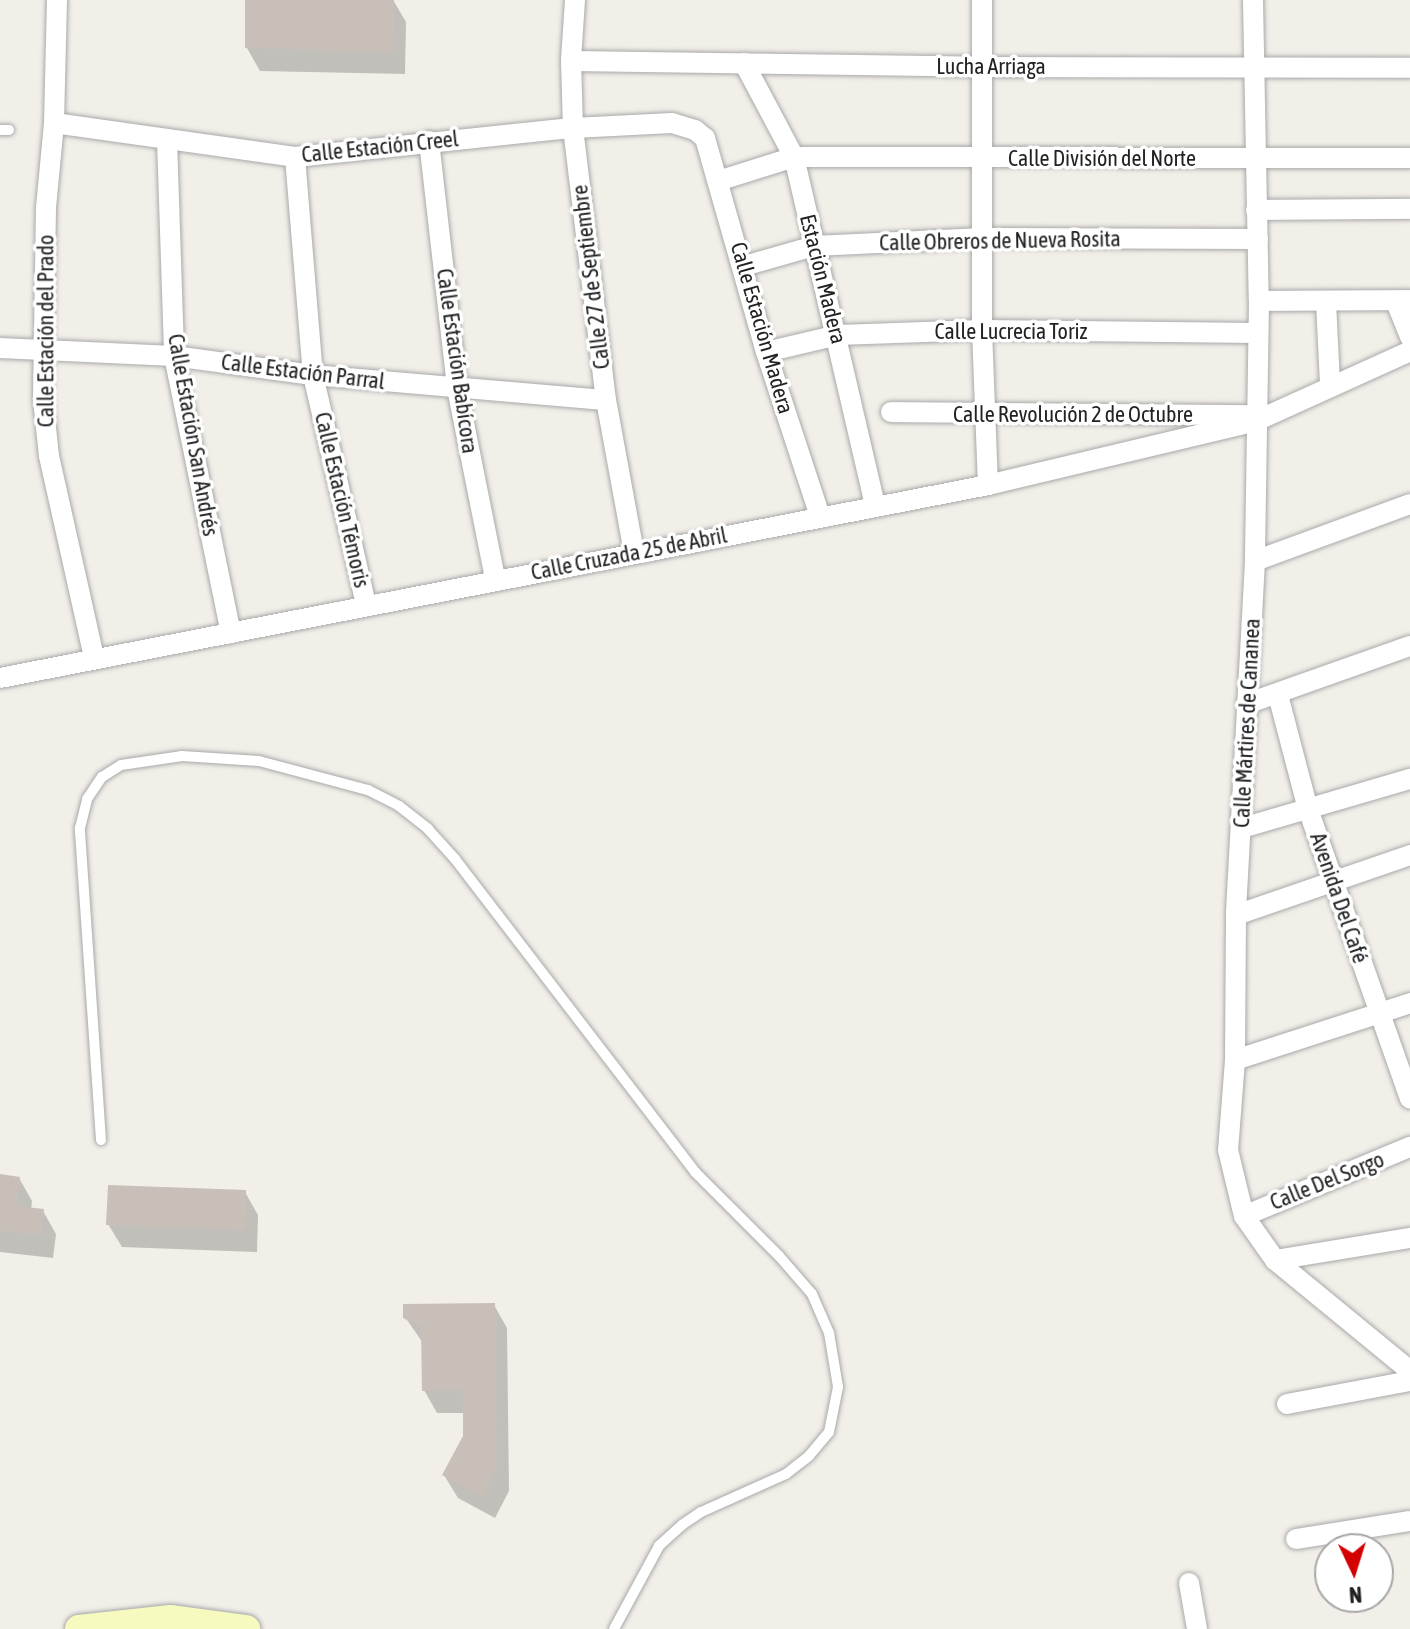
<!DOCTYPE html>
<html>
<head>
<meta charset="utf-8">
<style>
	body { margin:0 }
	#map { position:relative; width:1410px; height:1629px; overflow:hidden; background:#f2efe9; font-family:"Asap Condensed",sans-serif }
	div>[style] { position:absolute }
	.shadow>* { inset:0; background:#0003 }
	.building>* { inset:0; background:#c7bfb8 }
	.roads { filter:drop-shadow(0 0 2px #a9a9a9) drop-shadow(0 0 2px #a9a9a9) }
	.service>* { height:10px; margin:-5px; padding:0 5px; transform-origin:5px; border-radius:5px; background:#fff }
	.minor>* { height:20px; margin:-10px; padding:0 10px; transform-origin:10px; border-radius:10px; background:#fff }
	.secondary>* { height:28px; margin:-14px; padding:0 14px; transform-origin:14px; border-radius:14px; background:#f7fabf }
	span { translate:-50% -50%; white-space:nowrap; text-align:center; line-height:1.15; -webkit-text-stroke:7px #fff; paint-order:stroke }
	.street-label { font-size:22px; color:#222 }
	.north { position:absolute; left:1314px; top:1533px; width:80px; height:80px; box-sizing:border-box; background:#fff; border:2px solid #a7a7a7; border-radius:50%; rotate:176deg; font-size:22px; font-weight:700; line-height:32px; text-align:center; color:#222 }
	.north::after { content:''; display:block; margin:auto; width:28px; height:36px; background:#d40000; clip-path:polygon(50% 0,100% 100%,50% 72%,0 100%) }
</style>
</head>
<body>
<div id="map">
	<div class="shadow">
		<div style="clip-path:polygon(247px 0,393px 0,406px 22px,405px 74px,260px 71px,247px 48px)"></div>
		<div style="clip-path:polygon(0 1176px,19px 1178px,32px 1201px,31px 1210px,43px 1211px,56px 1234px,53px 1258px,0 1252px)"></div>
		<div style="clip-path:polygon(245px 1192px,258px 1215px,257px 1252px,122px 1247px,108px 1224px)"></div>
		<div style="clip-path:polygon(494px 1305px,507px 1328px,509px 1491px,495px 1518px,458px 1498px,444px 1475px,465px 1436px,465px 1413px,437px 1413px,424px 1390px,423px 1343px,405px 1317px)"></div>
	</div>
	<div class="building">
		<div style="clip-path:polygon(245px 0,394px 0,393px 52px,245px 48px)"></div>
		<div style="clip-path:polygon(0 1174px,20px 1177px,17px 1206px,44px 1209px,41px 1235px,0 1231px)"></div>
		<div style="clip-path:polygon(108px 1185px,246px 1190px,245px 1230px,106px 1225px)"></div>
		<div style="clip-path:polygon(495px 1303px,497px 1468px,482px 1496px,442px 1475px,463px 1436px,463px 1390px,422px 1391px,421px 1327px,403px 1318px,403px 1304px)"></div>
	</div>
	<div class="roads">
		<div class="service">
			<div style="left:0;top:130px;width:9px"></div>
			<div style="left:101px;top:1140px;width:313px;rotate:-93.9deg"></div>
			<div style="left:80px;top:828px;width:30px;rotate:-76deg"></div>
			<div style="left:87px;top:799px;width:27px;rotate:-56deg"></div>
			<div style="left:102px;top:777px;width:22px;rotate:-32deg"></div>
			<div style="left:121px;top:765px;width:62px;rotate:-8.4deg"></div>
			<div style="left:182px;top:756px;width:77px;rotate:3.7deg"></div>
			<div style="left:259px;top:761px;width:113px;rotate:14.9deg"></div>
			<div style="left:368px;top:790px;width:35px;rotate:27deg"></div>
			<div style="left:399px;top:806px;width:37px;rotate:38deg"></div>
			<div style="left:428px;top:829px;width:40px;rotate:48deg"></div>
			<div style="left:455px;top:859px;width:394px;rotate:52.5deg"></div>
			<div style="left:695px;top:1172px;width:119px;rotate:45deg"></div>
			<div style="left:779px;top:1256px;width:50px;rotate:49deg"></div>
			<div style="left:812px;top:1294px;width:43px;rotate:66.4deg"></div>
			<div style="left:829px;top:1333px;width:55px;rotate:80.5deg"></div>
			<div style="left:838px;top:1387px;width:46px;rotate:101.3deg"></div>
			<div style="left:829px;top:1432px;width:31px;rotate:130deg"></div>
			<div style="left:809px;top:1456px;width:29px;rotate:142deg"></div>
			<div style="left:786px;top:1474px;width:93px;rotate:155.9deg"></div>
			<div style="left:701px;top:1512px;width:23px;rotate:146deg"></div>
			<div style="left:682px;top:1525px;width:31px;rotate:138deg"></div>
			<div style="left:659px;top:1546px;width:94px;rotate:118.5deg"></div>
		</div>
		<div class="minor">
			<div style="left:57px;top:0;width:123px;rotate:91.4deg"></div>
			<div style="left:54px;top:123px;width:84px;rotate:95.4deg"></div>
			<div style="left:46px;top:207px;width:192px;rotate:90.9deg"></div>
			<div style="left:43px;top:399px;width:57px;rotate:84deg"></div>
			<div style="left:49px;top:456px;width:206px;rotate:77.4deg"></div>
			<div style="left:575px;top:0;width:61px;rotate:93.8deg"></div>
			<div style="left:571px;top:61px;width:67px;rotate:88.3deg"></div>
			<div style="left:573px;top:128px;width:274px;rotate:83.1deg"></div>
			<div style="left:606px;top:400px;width:156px;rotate:79.6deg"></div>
			<div style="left:982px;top:0;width:330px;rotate:90deg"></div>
			<div style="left:982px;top:330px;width:155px;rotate:87.8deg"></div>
			<div style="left:1253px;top:0;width:301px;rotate:88.9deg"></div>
			<div style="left:1259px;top:301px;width:260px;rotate:90.9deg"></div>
			<div style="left:1255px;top:561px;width:355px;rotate:93.1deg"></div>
			<div style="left:1236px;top:915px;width:145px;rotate:90.4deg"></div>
			<div style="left:1235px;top:1060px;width:90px;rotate:94.4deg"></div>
			<div style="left:1228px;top:1150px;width:68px;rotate:76.4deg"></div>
			<div style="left:1244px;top:1216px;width:54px;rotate:54.8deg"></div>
			<div style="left:1275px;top:1260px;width:175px;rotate:39.4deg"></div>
			<div style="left:571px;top:61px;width:412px;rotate:0.8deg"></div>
			<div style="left:983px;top:67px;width:427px;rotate:0.1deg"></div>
			<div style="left:744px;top:63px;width:106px;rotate:62deg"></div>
			<div style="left:794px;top:157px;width:358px;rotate:76.9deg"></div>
			<div style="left:54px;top:123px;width:243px;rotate:8deg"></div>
			<div style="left:295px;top:157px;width:280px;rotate:-6deg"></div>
			<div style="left:573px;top:128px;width:99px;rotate:-2.9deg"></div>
			<div style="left:672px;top:123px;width:24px;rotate:17deg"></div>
			<div style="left:695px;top:130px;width:13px;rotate:39deg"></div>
			<div style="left:705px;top:138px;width:223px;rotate:74.1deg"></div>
			<div style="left:766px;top:352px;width:173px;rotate:71.8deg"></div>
			<div style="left:167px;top:140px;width:216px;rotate:88.1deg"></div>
			<div style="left:174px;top:356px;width:283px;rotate:78.4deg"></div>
			<div style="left:429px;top:141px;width:249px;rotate:83.5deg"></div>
			<div style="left:457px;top:388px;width:195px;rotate:78.7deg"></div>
			<div style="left:295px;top:157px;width:219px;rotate:85.3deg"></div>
			<div style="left:313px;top:375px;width:236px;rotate:77deg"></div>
			<div style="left:718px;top:181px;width:80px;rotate:-17.5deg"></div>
			<div style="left:794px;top:157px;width:616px;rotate:0.09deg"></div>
			<div style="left:1256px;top:210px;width:154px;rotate:-0.4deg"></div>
			<div style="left:744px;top:266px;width:73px;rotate:-15.9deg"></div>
			<div style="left:814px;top:246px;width:169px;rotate:-2.7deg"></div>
			<div style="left:983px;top:238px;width:275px;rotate:0.2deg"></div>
			<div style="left:1259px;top:301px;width:151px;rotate:-0.4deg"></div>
			<div style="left:1326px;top:302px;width:83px;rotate:87.2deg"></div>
			<div style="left:1396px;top:302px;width:38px;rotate:68deg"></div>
			<div style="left:0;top:348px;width:174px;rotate:2.6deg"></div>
			<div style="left:174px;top:356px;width:140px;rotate:7.8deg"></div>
			<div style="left:313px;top:375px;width:294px;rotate:4.9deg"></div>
			<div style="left:766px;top:352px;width:74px;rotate:-13.3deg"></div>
			<div style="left:838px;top:335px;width:144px;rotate:-2deg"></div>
			<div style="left:982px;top:330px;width:276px;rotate:0.6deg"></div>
			<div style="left:891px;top:412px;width:356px;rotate:0.5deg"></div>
			<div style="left:1255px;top:561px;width:165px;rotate:-20.2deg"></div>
			<div style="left:0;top:678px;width:1007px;rotate:-11.05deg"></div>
			<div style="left:988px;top:485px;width:276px;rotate:-13.4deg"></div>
			<div style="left:1256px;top:421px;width:169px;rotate:-24.4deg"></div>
			<div style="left:1278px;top:695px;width:118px;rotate:75.3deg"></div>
			<div style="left:1308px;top:809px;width:307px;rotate:70.6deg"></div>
			<div style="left:1246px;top:704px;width:174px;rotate:-19.5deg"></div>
			<div style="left:1242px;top:828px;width:175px;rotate:-16.3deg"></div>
			<div style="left:1236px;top:915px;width:184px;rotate:-19deg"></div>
			<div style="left:1235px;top:1060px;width:184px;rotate:-18deg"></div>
			<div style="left:1244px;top:1216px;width:180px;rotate:-22.6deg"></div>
			<div style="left:1275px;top:1260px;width:137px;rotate:-9.3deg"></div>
			<div style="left:1287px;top:1404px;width:125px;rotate:-10.6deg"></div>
			<div style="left:1296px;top:1539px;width:115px;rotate:-9deg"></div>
			<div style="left:1189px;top:1583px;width:47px;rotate:80.1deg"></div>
		</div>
		<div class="secondary">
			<div style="left:79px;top:1629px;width:92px;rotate:-6.3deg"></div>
			<div style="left:170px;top:1619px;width:77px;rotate:7.5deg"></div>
		</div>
	</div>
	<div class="street-label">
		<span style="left:991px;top:67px">Lucha Arriaga</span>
		<span style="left:380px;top:147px;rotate:-6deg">Calle Estación Creel</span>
		<span style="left:1102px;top:159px">Calle División del Norte</span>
		<span style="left:1000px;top:241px;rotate:-1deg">Calle Obreros de Nueva Rosita</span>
		<span style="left:591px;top:277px;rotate:-97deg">Calle 27 de Septiembre</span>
		<span style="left:823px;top:279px;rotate:76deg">Estación Madera</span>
		<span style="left:762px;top:328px;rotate:74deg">Calle Estación Madera</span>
		<span style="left:46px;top:331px;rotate:-90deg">Calle Estación del Prado</span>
		<span style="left:1011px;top:332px">Calle Lucrecia Toriz</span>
		<span style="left:457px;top:361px;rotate:82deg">Calle Estación Babícora</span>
		<span style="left:303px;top:372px;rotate:7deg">Calle Estación Parral</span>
		<span style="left:1073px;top:415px">Calle Revolución 2 de Octubre</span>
		<span style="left:193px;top:435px;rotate:80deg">Calle Estación San Andrés</span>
		<span style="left:342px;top:500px;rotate:77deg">Calle Estación Témoris</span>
		<span style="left:629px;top:554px;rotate:-11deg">Calle Cruzada 25 de Abril</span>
		<span style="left:1247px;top:723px;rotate:-87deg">Calle Mártires de Cananea</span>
		<span style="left:1339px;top:898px;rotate:71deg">Avenida Del Café</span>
		<span style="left:1327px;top:1181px;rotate:-22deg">Calle Del Sorgo</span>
	</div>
	<div class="north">N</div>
</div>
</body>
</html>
